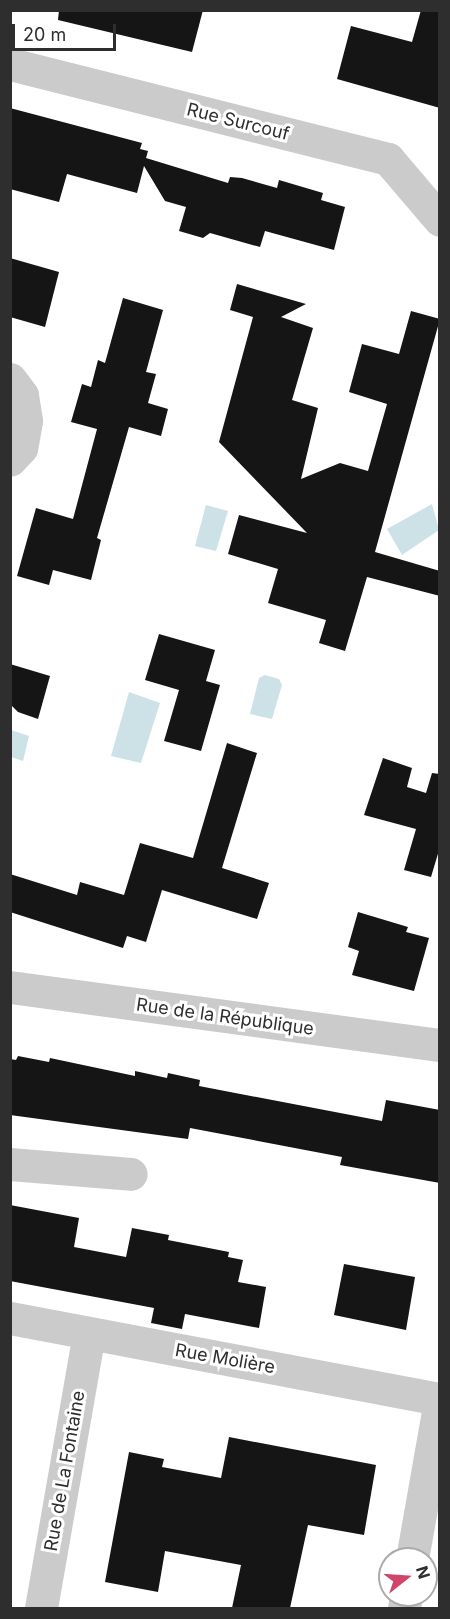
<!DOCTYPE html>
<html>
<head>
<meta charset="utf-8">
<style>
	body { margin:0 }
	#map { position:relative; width:450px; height:1619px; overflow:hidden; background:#fff; font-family:Inter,sans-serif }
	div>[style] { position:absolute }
	.water>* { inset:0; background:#cce2e7 }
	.building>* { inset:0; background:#151515 }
	.minor>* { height:33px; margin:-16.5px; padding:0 16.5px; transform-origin:16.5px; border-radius:16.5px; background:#cbcbcb }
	span { translate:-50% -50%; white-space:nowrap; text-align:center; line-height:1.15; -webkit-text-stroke:6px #fff; paint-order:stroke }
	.street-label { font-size:18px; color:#2e2e2e }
	.frame { position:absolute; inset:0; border:12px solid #2e2e2e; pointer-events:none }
	.north { position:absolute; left:378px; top:1547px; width:60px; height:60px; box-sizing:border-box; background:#fff; border:2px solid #ababab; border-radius:50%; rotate:73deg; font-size:16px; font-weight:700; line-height:24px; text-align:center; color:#2e2e2e }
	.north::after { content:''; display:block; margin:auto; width:21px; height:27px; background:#d0456a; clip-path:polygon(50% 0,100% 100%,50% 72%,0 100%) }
	.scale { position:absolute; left:12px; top:24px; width:104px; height:27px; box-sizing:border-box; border:3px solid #2e2e2e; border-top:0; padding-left:8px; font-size:18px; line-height:21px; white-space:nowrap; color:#2e2e2e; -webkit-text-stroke:4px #fff; paint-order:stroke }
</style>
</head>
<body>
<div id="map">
	<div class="water">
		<div style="clip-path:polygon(432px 504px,439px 530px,402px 555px,387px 529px)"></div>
		<div style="clip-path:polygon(206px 505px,228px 511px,216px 551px,195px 546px)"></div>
		<div style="clip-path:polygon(265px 675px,279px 679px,282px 685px,272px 719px,250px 714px,259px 678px)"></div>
		<div style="clip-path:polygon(129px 692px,160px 703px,141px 763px,111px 756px)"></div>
		<div style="clip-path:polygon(11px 730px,29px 736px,23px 761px,11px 757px)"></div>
	</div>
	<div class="building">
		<div style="clip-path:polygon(59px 10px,203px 10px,192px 52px,58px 20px)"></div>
		<div style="clip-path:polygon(421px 10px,440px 10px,440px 108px,337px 79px,351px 26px,412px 42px)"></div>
		<div style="clip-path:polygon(10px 108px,142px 143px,140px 149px,148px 151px,146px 158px,228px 183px,230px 177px,242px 178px,277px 188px,279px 180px,323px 193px,321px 200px,345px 207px,334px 250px,265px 231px,260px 247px,210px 233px,203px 238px,179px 231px,186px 207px,165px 201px,144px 166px,137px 193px,67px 174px,59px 202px,10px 189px)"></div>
		<div style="clip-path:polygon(10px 258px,59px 272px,45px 327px,10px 317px)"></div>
		<div style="clip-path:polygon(237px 284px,306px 304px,281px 317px,313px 328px,292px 400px,318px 408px,301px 479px,340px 463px,368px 471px,387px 404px,349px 392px,362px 344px,399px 354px,411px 311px,440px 319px,375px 552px,440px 571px,440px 596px,367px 577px,345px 651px,319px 643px,326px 620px,268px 603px,278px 569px,228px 554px,239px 515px,307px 533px,219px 442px,253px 317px,230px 310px)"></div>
		<div style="clip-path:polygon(123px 298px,163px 310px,146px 372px,156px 374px,148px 403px,168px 409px,161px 436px,129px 427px,97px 538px,101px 540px,91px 580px,53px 570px,49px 585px,17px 576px,36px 508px,73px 519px,97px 429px,71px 422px,82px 384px,91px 387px,98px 360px,105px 363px)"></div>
		<div style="clip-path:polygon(159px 634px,215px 650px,206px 681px,220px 685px,201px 751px,164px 741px,179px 690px,145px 680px)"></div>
		<div style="clip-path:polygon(10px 664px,50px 676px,38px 719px,18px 712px,10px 704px)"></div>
		<div style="clip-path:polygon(227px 743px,257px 753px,222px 868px,269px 883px,257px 919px,162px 890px,146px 942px,127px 936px,123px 948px,10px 912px,10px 874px,77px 895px,80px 882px,124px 895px,140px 843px,193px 858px)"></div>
		<div style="clip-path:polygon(383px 758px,412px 768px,407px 787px,426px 793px,432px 773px,440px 774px,440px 847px,431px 877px,404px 870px,416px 829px,364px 815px)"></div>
		<div style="clip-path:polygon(358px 912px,408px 927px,406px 932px,429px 938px,414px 991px,352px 975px,359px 951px,348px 947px)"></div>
		<div style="clip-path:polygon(18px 1056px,49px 1062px,50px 1058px,135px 1076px,135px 1071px,167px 1078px,168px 1073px,200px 1080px,199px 1086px,382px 1121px,386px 1100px,440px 1110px,440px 1183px,340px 1165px,342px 1157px,190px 1128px,188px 1139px,10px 1115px,10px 1059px,16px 1060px)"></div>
		<div style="clip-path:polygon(10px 1205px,79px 1218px,74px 1247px,126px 1257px,132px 1228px,169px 1235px,168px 1240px,229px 1252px,228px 1257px,243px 1260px,238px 1282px,266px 1287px,259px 1328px,185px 1314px,182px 1329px,151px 1323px,154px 1308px,10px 1281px)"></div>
		<div style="clip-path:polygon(344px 1264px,415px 1277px,406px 1330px,334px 1315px)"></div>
		<div style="clip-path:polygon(229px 1437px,376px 1465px,364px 1535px,308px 1525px,290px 1608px,232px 1608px,241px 1565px,165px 1551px,158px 1592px,105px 1582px,129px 1452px,164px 1459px,162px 1467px,221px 1478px)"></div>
	</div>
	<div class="minor">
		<div style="left:10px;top:64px;width:390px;rotate:14.1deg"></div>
		<div style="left:388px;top:159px;width:80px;rotate:49.6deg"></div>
		<div style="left:10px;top:379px;width:20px;rotate:53deg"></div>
		<div style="left:22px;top:395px;width:26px;rotate:81deg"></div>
		<div style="left:26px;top:421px;width:27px;rotate:100deg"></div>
		<div style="left:21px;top:448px;width:16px;rotate:133deg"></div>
		<div style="left:10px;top:987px;width:434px;rotate:7.7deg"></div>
		<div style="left:10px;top:1164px;width:121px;rotate:4.7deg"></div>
		<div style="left:10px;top:1318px;width:438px;rotate:10.7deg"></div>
		<div style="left:412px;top:1559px;width:160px;rotate:-80deg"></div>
		<div style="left:41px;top:1608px;width:278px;rotate:-80.1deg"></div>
		<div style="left:404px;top:1608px;width:13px;rotate:-81deg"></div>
	</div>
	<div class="street-label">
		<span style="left:238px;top:122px;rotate:14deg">Rue Surcouf</span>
		<span style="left:225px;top:1017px;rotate:8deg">Rue de la République</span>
		<span style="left:225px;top:1359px;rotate:10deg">Rue Molière</span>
		<span style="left:65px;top:1471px;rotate:-80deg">Rue de La Fontaine</span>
	</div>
	<div class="frame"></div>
	<div class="north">N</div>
	<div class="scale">20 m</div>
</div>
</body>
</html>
